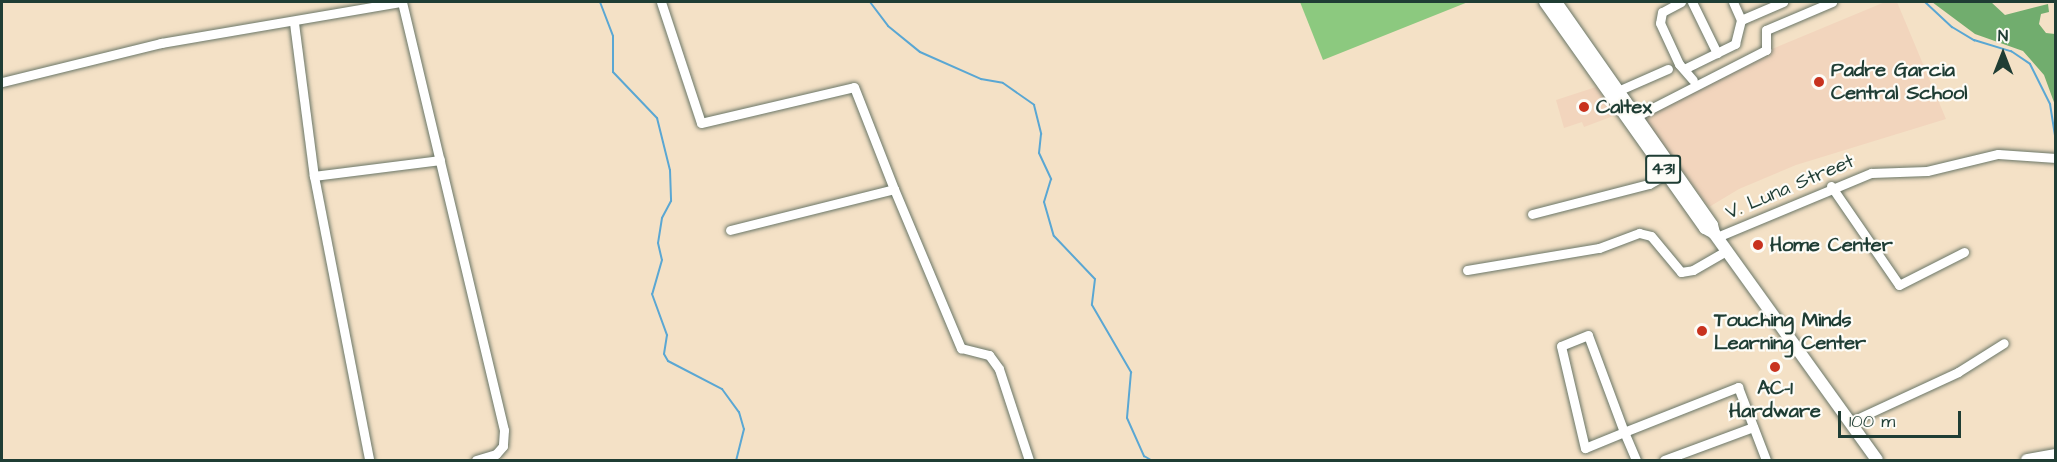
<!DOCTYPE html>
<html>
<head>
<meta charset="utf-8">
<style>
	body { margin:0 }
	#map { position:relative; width:2057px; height:462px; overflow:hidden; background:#f4e1c6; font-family:"Architects Daughter",sans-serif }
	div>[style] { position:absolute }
	.built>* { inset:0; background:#f2d5bd }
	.green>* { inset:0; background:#8cc97f }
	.forest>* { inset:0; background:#71ad6e }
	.stream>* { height:2px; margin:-1px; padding:0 1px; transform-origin:1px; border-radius:1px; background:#5aa7d3 }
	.roads { filter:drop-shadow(0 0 2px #6a7667) drop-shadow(0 0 2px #6a7667) }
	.minor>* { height:9px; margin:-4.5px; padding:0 4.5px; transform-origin:4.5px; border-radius:4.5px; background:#fff }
	.major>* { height:12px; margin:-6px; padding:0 6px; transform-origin:6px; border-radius:6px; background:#fff }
	.dots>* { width:16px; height:16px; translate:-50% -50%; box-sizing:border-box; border:3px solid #fdfcf7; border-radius:50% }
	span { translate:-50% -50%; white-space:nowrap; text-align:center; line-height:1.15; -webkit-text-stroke:4.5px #fdfcf7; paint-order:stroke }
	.shield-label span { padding:2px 4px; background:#fdfcf7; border:2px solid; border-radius:4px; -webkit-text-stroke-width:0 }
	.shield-label { font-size:18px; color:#1f3d34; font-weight:700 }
	.poi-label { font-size:20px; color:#1f3d34; font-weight:700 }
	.left { translate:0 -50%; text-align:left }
	.street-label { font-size:20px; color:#1f3d34 }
	.frame { position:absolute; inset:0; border:3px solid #1f3d34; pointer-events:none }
	.north { position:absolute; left:1973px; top:24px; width:60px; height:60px; -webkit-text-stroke:4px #fdfcf7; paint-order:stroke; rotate:0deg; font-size:16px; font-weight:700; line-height:24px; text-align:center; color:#1f3d34 }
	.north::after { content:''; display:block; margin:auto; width:21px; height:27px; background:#1f3d34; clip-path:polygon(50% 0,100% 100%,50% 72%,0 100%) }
	.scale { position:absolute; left:1838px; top:411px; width:123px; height:27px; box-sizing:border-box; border:3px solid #1f3d34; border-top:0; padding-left:8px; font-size:18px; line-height:21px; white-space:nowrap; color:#1f3d34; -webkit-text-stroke:4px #fdfcf7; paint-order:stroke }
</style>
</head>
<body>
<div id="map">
	<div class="built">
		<div style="clip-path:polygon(1885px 2px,1897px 2px,1946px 119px,1796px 165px,1739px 189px,1709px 207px,1641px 116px,1772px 49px)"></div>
		<div style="clip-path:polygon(1596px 87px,1616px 115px,1584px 127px,1582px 122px,1564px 128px,1556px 100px)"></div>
	</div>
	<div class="green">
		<div style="clip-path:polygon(1300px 2px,1468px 2px,1323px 60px)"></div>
	</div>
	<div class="forest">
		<div style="clip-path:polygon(1932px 2px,1991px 2px,2005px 15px,2048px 4px,2049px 12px,2041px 14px,2039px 24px,2046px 33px,2055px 34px,2055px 105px,2044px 75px,2023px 51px,1975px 34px)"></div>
	</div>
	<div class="stream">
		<div style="left:600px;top:2px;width:36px;rotate:69deg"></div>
		<div style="left:613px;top:36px;width:36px;rotate:90deg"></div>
		<div style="left:613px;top:72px;width:64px;rotate:46.3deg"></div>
		<div style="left:657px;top:118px;width:54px;rotate:76deg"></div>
		<div style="left:670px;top:170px;width:31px;rotate:88deg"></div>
		<div style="left:671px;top:201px;width:19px;rotate:118deg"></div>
		<div style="left:662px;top:218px;width:25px;rotate:99deg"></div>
		<div style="left:658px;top:243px;width:17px;rotate:77deg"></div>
		<div style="left:662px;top:260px;width:35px;rotate:106deg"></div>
		<div style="left:652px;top:294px;width:44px;rotate:69.9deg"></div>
		<div style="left:667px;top:335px;width:19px;rotate:99deg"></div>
		<div style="left:664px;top:354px;width:8px;rotate:60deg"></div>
		<div style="left:668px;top:361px;width:61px;rotate:27.4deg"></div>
		<div style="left:722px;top:389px;width:29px;rotate:54deg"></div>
		<div style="left:739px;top:412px;width:18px;rotate:74deg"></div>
		<div style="left:744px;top:429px;width:32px;rotate:104deg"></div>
		<div style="left:870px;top:2px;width:30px;rotate:53deg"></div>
		<div style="left:888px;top:26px;width:41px;rotate:39.1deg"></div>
		<div style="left:920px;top:52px;width:67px;rotate:23.9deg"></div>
		<div style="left:981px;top:79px;width:22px;rotate:10deg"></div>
		<div style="left:1003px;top:83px;width:38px;rotate:35deg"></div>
		<div style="left:1034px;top:105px;width:30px;rotate:76deg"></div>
		<div style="left:1041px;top:134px;width:19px;rotate:96deg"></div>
		<div style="left:1039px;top:153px;width:29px;rotate:65deg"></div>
		<div style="left:1051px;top:179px;width:24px;rotate:107deg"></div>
		<div style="left:1044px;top:202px;width:35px;rotate:74deg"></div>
		<div style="left:1054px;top:236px;width:59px;rotate:46.4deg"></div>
		<div style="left:1095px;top:279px;width:26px;rotate:97deg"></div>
		<div style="left:1092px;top:305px;width:78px;rotate:59.8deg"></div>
		<div style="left:1131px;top:372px;width:46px;rotate:95deg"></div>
		<div style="left:1127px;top:418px;width:42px;rotate:65.9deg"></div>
		<div style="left:1144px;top:456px;width:8px;rotate:30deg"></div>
		<div style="left:1925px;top:2px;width:37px;rotate:43deg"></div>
		<div style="left:1952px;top:27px;width:26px;rotate:31deg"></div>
		<div style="left:1974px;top:40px;width:39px;rotate:17deg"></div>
		<div style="left:2011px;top:51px;width:23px;rotate:34deg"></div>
		<div style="left:2030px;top:64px;width:45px;rotate:63.4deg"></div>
		<div style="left:2050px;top:104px;width:37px;rotate:81deg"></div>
	</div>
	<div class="roads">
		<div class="minor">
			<div style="left:402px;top:2px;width:440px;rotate:76.6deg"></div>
			<div style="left:504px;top:430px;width:16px;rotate:94deg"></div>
			<div style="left:503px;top:446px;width:11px;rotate:131deg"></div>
			<div style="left:496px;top:454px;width:21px;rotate:163deg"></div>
			<div style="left:661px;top:2px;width:127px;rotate:71.7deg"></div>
			<div style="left:701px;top:123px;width:157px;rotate:-13.2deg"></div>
			<div style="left:854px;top:87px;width:110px;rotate:68.6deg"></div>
			<div style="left:1681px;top:2px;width:21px;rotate:152deg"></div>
			<div style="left:1662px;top:12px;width:11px;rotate:100deg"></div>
			<div style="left:1660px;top:23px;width:45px;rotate:65.1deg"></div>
			<div style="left:1679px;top:64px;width:21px;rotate:49deg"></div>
			<div style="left:1692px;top:2px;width:57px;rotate:63.9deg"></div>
			<div style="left:1733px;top:2px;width:20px;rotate:66deg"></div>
			<div style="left:294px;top:23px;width:154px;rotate:82.6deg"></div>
			<div style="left:314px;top:176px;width:289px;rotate:79deg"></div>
			<div style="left:1686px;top:68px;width:55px;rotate:-26.1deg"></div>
			<div style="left:1735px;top:44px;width:25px;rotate:-76deg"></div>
			<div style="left:1741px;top:20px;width:46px;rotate:-23.2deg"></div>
			<div style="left:2px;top:82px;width:164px;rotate:-13.8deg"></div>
			<div style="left:161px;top:43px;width:244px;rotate:-9.7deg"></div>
			<div style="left:1613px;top:93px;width:60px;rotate:-23.6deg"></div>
			<div style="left:1631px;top:119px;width:152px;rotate:-27.1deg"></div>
			<div style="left:1766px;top:50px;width:20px;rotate:-90deg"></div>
			<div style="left:1766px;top:30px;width:72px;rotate:-23deg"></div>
			<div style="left:314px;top:176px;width:127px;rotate:-7.2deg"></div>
			<div style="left:1831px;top:186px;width:120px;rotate:55.5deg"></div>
			<div style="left:1899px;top:285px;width:73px;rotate:-26.9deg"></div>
			<div style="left:1532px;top:214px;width:121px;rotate:-14.4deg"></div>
			<div style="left:1649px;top:184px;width:26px;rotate:-29deg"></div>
			<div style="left:730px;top:230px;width:169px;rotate:-14deg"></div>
			<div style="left:894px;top:189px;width:173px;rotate:67.2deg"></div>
			<div style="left:961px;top:348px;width:29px;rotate:14deg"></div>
			<div style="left:989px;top:355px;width:17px;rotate:54deg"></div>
			<div style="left:999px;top:369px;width:96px;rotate:71.8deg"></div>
			<div style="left:1717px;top:237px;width:167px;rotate:-22.6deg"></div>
			<div style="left:1871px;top:173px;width:56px;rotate:-2deg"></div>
			<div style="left:1927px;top:171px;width:73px;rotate:-13.5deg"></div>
			<div style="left:1998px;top:154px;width:58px;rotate:3.9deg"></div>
			<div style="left:1467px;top:270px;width:134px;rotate:-9.5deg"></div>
			<div style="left:1599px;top:248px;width:43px;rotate:-20.6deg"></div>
			<div style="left:1639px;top:233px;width:12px;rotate:14deg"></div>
			<div style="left:1651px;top:236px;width:47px;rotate:50.2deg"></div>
			<div style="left:1681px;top:272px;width:12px;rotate:-9deg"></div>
			<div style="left:1693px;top:270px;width:38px;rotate:-30deg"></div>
			<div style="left:1850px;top:422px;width:119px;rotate:-24.8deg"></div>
			<div style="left:1958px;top:372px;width:54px;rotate:-32.2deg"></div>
			<div style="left:1636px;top:460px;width:30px;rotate:-113deg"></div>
			<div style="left:1624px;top:432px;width:103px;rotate:-110.4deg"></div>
			<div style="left:1588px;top:335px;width:29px;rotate:158deg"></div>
			<div style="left:1561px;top:346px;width:105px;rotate:76.8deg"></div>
			<div style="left:1585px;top:448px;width:42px;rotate:-22.3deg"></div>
			<div style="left:1624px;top:432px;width:123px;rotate:-21.5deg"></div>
			<div style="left:1738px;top:387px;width:78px;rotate:69deg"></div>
			<div style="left:1664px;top:460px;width:95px;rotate:-20.3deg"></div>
		</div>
		<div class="major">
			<div style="left:1545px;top:2px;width:277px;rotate:54.7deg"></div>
			<div style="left:1705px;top:228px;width:10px;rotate:29deg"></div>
			<div style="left:1714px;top:233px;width:8px;rotate:-104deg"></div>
			<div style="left:1712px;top:225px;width:272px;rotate:-125deg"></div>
			<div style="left:1714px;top:233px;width:279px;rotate:54.3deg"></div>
			<div style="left:2027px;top:460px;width:29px;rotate:-10deg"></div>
		</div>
	</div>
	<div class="dots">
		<div style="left:1819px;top:82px;background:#c8321e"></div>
		<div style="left:1584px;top:107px;background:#c8321e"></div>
		<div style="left:1758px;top:245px;background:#c8321e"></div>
		<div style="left:1702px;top:331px;background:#c8321e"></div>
		<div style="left:1775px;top:367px;background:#c8321e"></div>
	</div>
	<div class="shield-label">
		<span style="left:1663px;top:169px">431</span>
	</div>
	<div class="poi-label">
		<span class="left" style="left:1831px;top:82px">Padre Garcia<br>Central School</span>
		<span class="left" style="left:1596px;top:107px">Caltex</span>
		<span class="left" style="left:1770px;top:245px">Home Center</span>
		<span class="left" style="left:1714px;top:332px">Touching Minds<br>Learning Center</span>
		<span style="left:1775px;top:400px">AC-1<br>Hardware</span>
	</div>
	<div class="street-label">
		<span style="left:1790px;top:187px;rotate:-23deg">V. Luna Street</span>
	</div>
	<div class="frame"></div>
	<div class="north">N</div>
	<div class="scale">100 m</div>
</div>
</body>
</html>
